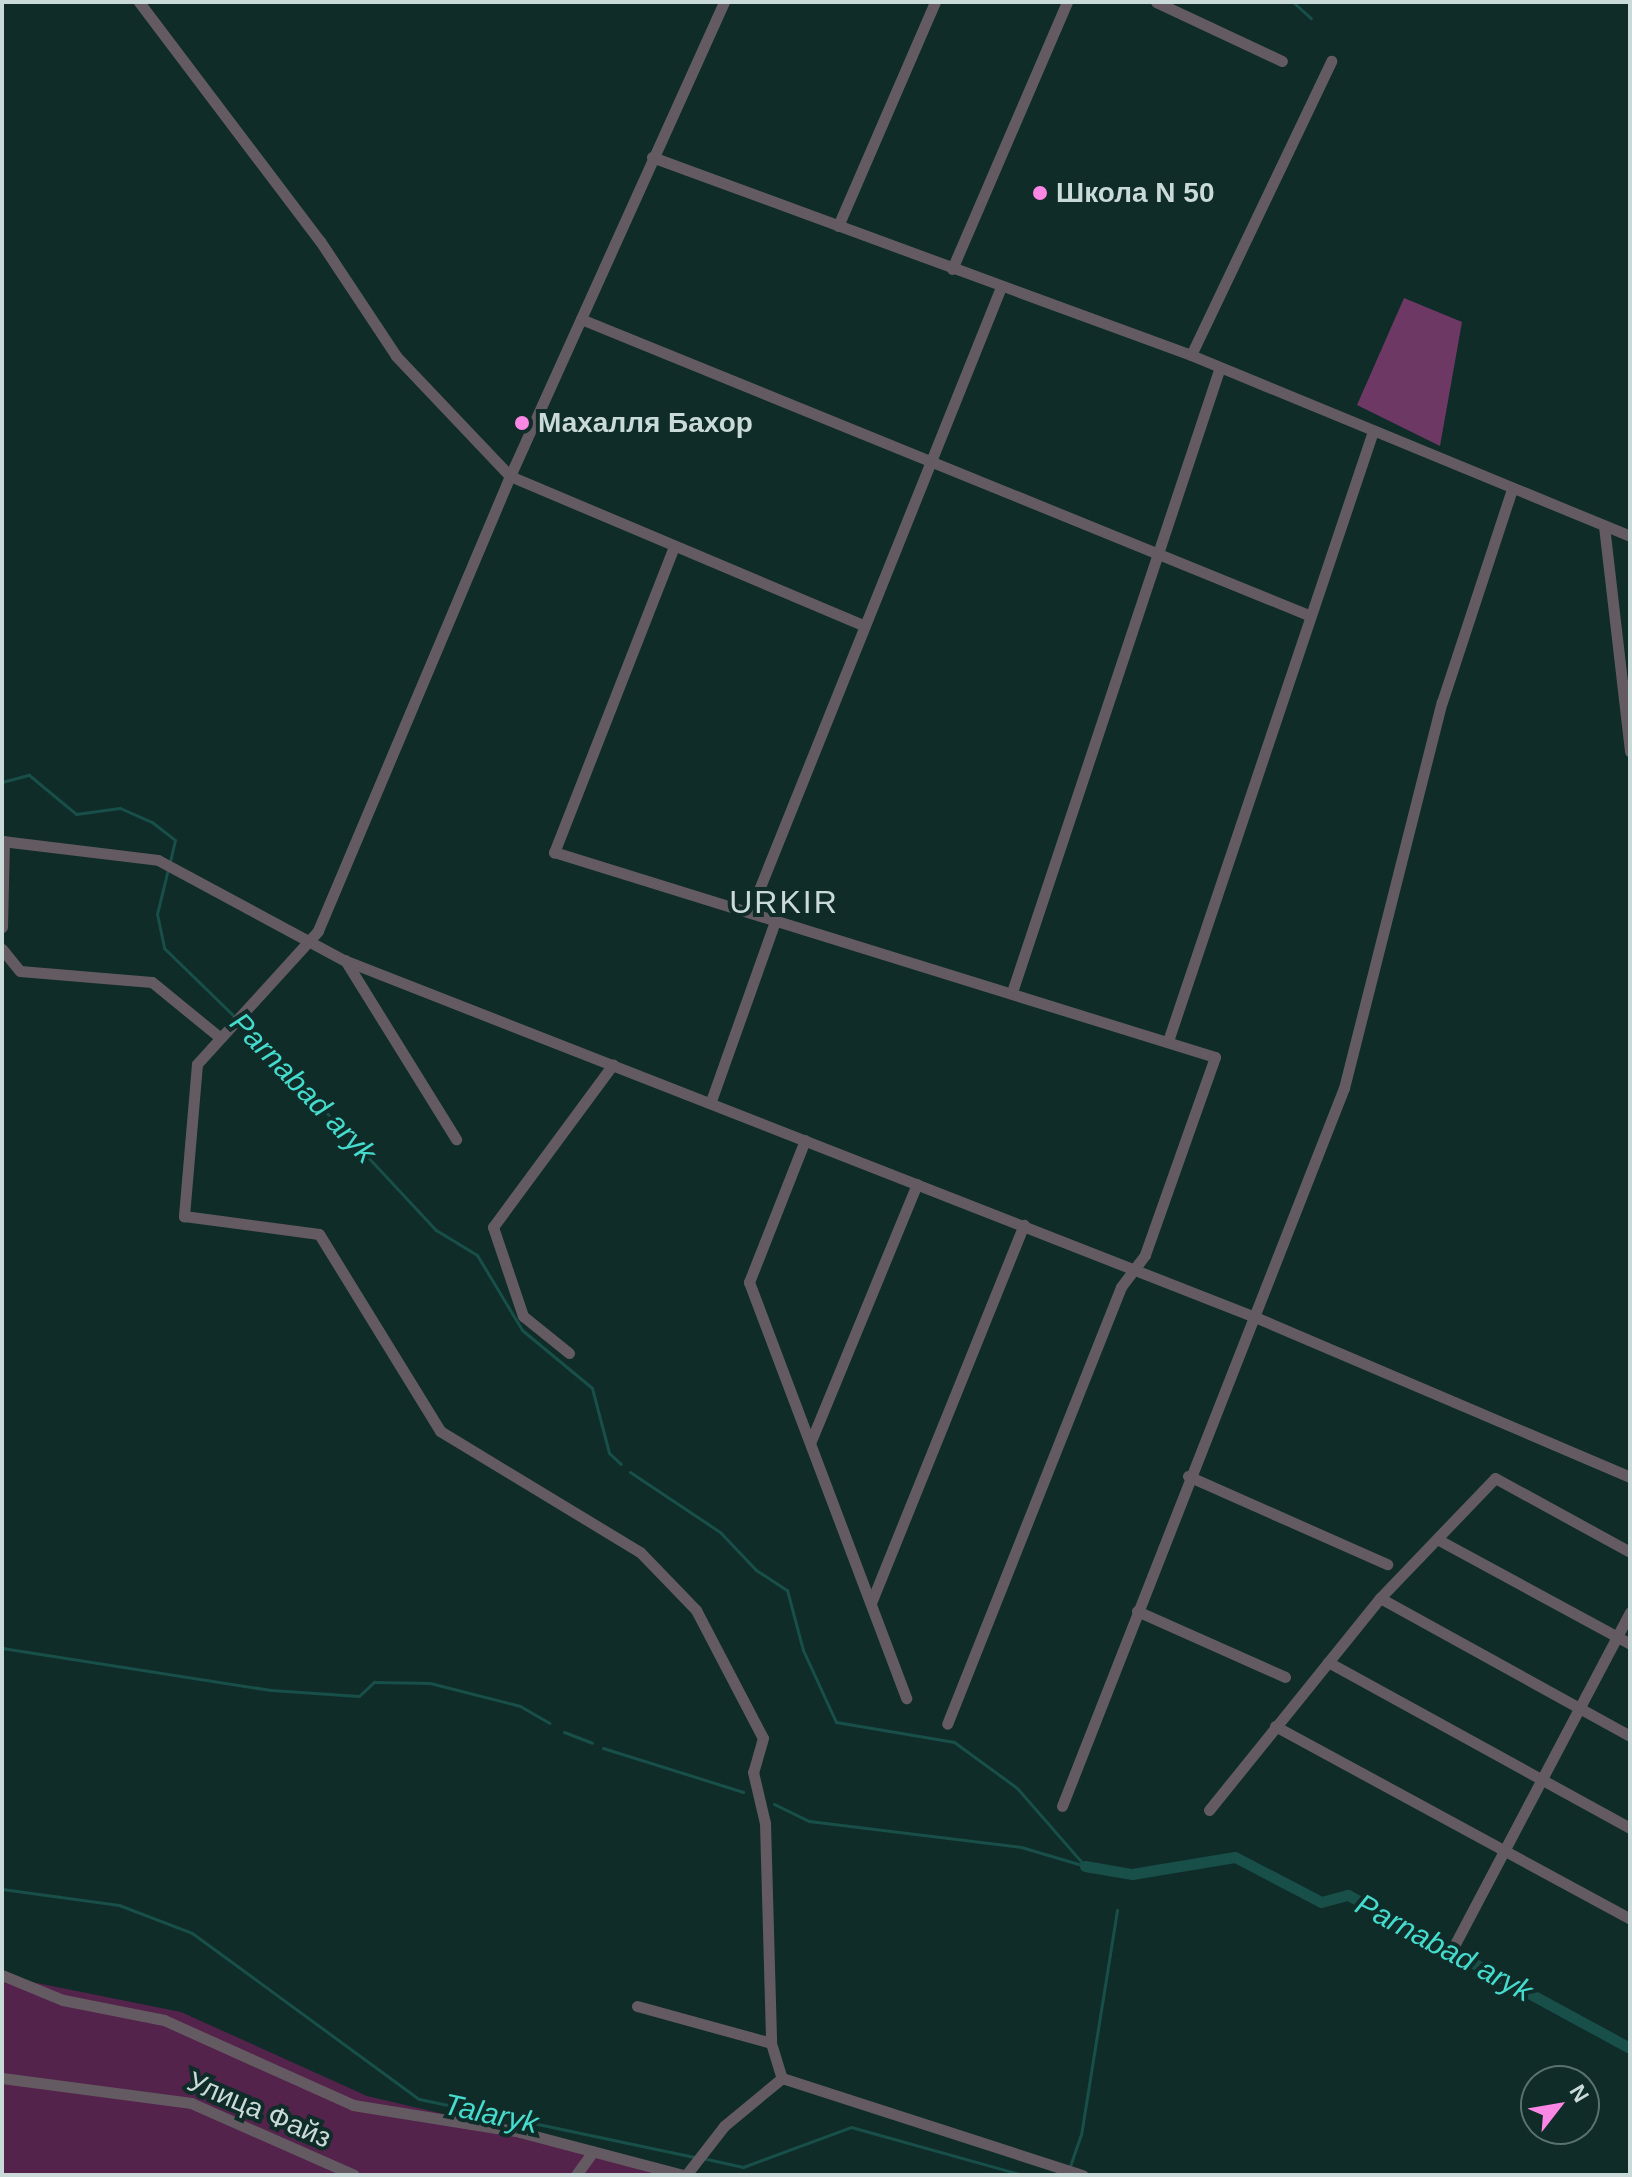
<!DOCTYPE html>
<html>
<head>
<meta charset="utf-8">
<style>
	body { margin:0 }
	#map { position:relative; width:1632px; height:2177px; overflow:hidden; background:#0f2c29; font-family:Arial,sans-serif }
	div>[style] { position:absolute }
	.green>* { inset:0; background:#54234c }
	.forest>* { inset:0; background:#6d3863 }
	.stream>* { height:3px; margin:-1.5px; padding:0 1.5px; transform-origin:1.5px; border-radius:1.5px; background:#184f49 }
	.canal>* { height:11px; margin:-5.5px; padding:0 5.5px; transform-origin:5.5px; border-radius:5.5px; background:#184f49 }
	.minor>* { height:11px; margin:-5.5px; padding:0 5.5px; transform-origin:5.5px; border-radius:5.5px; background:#645b62 }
	.dots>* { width:22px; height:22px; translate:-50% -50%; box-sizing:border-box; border:4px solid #0f2c29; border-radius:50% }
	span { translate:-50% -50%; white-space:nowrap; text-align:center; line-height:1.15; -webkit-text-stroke:8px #0f2c29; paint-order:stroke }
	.poi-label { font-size:28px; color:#cadad8; font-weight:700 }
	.left { translate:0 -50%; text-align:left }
	.street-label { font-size:28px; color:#cadad8 }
	.water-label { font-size:30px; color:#45dbcd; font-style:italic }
	.quarter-label { font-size:32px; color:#cadad8; letter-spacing:2px }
	.frame { position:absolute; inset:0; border:4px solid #cadad8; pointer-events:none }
	.north { position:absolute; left:1520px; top:2065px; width:80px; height:80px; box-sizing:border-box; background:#0f2c29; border:2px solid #5a726f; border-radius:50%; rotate:59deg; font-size:22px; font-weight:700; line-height:32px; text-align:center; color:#cadad8 }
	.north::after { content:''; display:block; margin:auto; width:28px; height:36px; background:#fb87e5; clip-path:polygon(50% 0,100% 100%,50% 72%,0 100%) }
</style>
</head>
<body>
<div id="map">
	<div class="green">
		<div style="clip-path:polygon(2px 1976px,181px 2012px,367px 2096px,704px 2175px,2px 2175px)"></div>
	</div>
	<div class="forest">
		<div style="clip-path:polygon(1404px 298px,1462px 322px,1440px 446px,1357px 405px)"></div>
	</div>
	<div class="stream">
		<div style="left:1293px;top:2px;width:24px;rotate:42deg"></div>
		<div style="left:2px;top:782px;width:28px;rotate:-15deg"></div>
		<div style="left:29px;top:775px;width:61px;rotate:39.7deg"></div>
		<div style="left:76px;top:814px;width:44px;rotate:-7.8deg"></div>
		<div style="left:120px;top:808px;width:35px;rotate:24deg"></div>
		<div style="left:152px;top:822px;width:29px;rotate:38deg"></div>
		<div style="left:175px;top:840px;width:23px;rotate:103deg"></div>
		<div style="left:168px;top:869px;width:46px;rotate:103.7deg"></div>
		<div style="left:157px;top:914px;width:35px;rotate:78deg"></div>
		<div style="left:164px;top:948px;width:99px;rotate:44.2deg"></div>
		<div style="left:241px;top:1021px;width:286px;rotate:47deg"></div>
		<div style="left:436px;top:1230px;width:48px;rotate:31.4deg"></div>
		<div style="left:477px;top:1255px;width:87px;rotate:59deg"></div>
		<div style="left:522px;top:1330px;width:91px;rotate:39.6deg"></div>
		<div style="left:592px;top:1388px;width:67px;rotate:75.3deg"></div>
		<div style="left:609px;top:1453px;width:16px;rotate:43deg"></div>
		<div style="left:630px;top:1472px;width:108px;rotate:33.7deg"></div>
		<div style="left:720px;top:1532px;width:52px;rotate:46.5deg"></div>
		<div style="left:756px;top:1570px;width:37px;rotate:33deg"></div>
		<div style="left:787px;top:1590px;width:62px;rotate:75.1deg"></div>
		<div style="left:803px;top:1650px;width:79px;rotate:65.4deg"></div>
		<div style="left:836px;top:1722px;width:120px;rotate:9.6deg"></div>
		<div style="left:954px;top:1742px;width:78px;rotate:36.1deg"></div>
		<div style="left:1017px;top:1788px;width:103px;rotate:48.9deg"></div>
		<div style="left:2px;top:1648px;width:272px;rotate:8.9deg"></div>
		<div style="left:271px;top:1690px;width:88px;rotate:3.9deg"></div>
		<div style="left:359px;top:1696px;width:21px;rotate:-43deg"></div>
		<div style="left:374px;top:1682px;width:56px;rotate:1deg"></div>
		<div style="left:430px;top:1683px;width:93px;rotate:14.3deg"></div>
		<div style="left:520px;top:1706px;width:34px;rotate:30deg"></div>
		<div style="left:564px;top:1732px;width:30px;rotate:21deg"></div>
		<div style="left:603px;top:1748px;width:147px;rotate:17.4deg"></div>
		<div style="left:774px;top:1804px;width:39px;rotate:26deg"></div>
		<div style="left:809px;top:1821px;width:214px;rotate:7deg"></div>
		<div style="left:1021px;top:1847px;width:67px;rotate:16.5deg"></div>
		<div style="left:2px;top:1889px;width:118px;rotate:7.8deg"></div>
		<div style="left:119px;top:1905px;width:78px;rotate:21deg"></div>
		<div style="left:192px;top:1933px;width:281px;rotate:36.2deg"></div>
		<div style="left:419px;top:2099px;width:281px;rotate:11.9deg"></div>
		<div style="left:702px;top:2158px;width:42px;rotate:12.4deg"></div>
		<div style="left:743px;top:2167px;width:115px;rotate:-20.3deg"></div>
		<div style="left:851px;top:2127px;width:179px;rotate:15.6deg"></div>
		<div style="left:1069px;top:2169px;width:36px;rotate:-71deg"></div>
		<div style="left:1081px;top:2135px;width:228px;rotate:-80.9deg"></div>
	</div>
	<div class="canal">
		<div style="left:1085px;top:1866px;width:48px;rotate:9.7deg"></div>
		<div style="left:1132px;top:1874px;width:104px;rotate:-9.4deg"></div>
		<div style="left:1235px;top:1857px;width:97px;rotate:27.6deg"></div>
		<div style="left:1321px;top:1902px;width:28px;rotate:-15deg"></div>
		<div style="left:1348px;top:1895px;width:321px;rotate:28.5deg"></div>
	</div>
	<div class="minor">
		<div style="left:139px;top:2px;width:300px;rotate:52.9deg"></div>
		<div style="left:320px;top:241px;width:138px;rotate:56.5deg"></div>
		<div style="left:396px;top:356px;width:166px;rotate:46.5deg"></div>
		<div style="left:510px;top:476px;width:380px;rotate:22.9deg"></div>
		<div style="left:724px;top:2px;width:520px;rotate:114.3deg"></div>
		<div style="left:510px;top:476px;width:494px;rotate:112.9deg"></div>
		<div style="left:318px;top:931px;width:180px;rotate:132.3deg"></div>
		<div style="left:197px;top:1064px;width:153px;rotate:94.9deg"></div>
		<div style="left:184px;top:1216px;width:136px;rotate:7.6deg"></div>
		<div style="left:319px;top:1234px;width:231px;rotate:58.4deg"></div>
		<div style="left:440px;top:1431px;width:234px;rotate:31.2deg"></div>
		<div style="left:640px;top:1552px;width:81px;rotate:46deg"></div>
		<div style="left:696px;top:1610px;width:144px;rotate:62.4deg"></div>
		<div style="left:763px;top:1738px;width:35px;rotate:106deg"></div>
		<div style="left:753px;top:1772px;width:52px;rotate:76.8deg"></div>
		<div style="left:765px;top:1823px;width:220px;rotate:88.4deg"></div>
		<div style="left:771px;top:2043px;width:37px;rotate:73deg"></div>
		<div style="left:1156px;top:2px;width:139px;rotate:25.1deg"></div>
		<div style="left:652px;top:157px;width:574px;rotate:20.17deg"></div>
		<div style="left:1191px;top:355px;width:475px;rotate:22.4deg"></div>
		<div style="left:838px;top:226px;width:244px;rotate:-66.6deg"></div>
		<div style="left:952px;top:269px;width:291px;rotate:-66.7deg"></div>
		<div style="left:581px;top:319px;width:783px;rotate:22.14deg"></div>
		<div style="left:1191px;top:355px;width:326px;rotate:-64.5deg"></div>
		<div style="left:1604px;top:526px;width:227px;rotate:83.4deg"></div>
		<div style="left:673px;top:549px;width:326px;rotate:111.4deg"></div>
		<div style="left:554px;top:852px;width:692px;rotate:17.23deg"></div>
		<div style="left:1215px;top:1057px;width:210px;rotate:109.5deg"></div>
		<div style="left:1145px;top:1255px;width:40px;rotate:127deg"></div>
		<div style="left:1121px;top:1287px;width:470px;rotate:111.7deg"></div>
		<div style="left:2px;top:841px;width:157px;rotate:6.9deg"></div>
		<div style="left:158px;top:860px;width:211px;rotate:28.3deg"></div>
		<div style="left:344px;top:960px;width:978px;rotate:21.4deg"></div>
		<div style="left:1255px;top:1317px;width:408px;rotate:23.1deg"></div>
		<div style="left:750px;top:912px;width:674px;rotate:-68.12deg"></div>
		<div style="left:2px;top:927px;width:86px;rotate:-88.7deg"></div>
		<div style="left:2px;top:949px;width:28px;rotate:51deg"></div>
		<div style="left:20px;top:971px;width:132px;rotate:4.8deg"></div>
		<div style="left:152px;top:982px;width:85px;rotate:39.3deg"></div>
		<div style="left:345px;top:960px;width:211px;rotate:58.2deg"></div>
		<div style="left:1012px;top:992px;width:656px;rotate:-71.59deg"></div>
		<div style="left:1168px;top:1041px;width:644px;rotate:-71.42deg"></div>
		<div style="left:711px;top:1101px;width:191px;rotate:-70.4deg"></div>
		<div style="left:805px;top:1140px;width:153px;rotate:111.5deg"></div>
		<div style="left:749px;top:1282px;width:445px;rotate:69.3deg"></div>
		<div style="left:569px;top:1353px;width:59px;rotate:-141.2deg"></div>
		<div style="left:523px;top:1316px;width:94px;rotate:-108.6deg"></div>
		<div style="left:493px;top:1227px;width:202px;rotate:-53.6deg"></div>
		<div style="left:811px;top:1441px;width:278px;rotate:-67.6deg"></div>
		<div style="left:1188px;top:1476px;width:218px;rotate:23.9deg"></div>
		<div style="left:1437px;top:1539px;width:220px;rotate:28.5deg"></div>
		<div style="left:1380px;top:1598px;width:286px;rotate:28.9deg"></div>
		<div style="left:871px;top:1603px;width:408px;rotate:-68deg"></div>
		<div style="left:1137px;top:1611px;width:162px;rotate:24deg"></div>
		<div style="left:1328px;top:1662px;width:345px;rotate:28.8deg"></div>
		<div style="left:1275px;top:1726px;width:404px;rotate:28.5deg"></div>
		<div style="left:1062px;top:1806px;width:771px;rotate:-68.56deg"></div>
		<div style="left:1344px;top:1088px;width:398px;rotate:-75.8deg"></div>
		<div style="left:1442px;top:702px;width:224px;rotate:-71.8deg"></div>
		<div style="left:1209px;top:1810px;width:272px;rotate:-51.1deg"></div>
		<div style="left:1380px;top:1598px;width:166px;rotate:-46.2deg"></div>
		<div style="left:1495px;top:1478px;width:154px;rotate:28.7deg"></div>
		<div style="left:1455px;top:1944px;width:375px;rotate:-62.2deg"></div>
		<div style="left:2px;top:1975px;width:66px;rotate:22.3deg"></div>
		<div style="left:63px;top:2000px;width:103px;rotate:11.2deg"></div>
		<div style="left:164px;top:2020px;width:207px;rotate:24.2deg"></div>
		<div style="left:353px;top:2105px;width:165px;rotate:9.1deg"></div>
		<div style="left:516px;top:2131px;width:172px;rotate:14.8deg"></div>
		<div style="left:637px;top:2006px;width:139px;rotate:15.4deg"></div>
		<div style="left:2px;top:2078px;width:191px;rotate:7.5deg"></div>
		<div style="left:191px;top:2103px;width:178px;rotate:23.8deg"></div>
		<div style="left:576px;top:2175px;width:29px;rotate:-54deg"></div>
		<div style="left:686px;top:2175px;width:62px;rotate:-52.2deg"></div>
		<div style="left:724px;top:2126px;width:75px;rotate:-39.6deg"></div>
		<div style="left:782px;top:2078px;width:316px;rotate:17.9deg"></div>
	</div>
	<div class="dots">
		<div style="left:1040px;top:193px;background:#fb87e5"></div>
		<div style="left:522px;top:423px;background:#fb87e5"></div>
	</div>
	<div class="poi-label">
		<span class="left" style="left:1056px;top:193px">Школа N 50</span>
		<span class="left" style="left:538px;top:423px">Махалля Бахор</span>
	</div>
	<div class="street-label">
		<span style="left:259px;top:2110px;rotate:23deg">Улица Файз</span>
	</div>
	<div class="water-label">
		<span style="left:303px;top:1088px;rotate:46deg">Parnabad aryk</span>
		<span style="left:1444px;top:1948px;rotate:28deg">Parnabad aryk</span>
		<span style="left:491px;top:2114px;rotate:12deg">Talaryk</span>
	</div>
	<div class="quarter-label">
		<span style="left:784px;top:902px">URKIR</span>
	</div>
	<div class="frame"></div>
	<div class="north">N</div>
</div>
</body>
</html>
